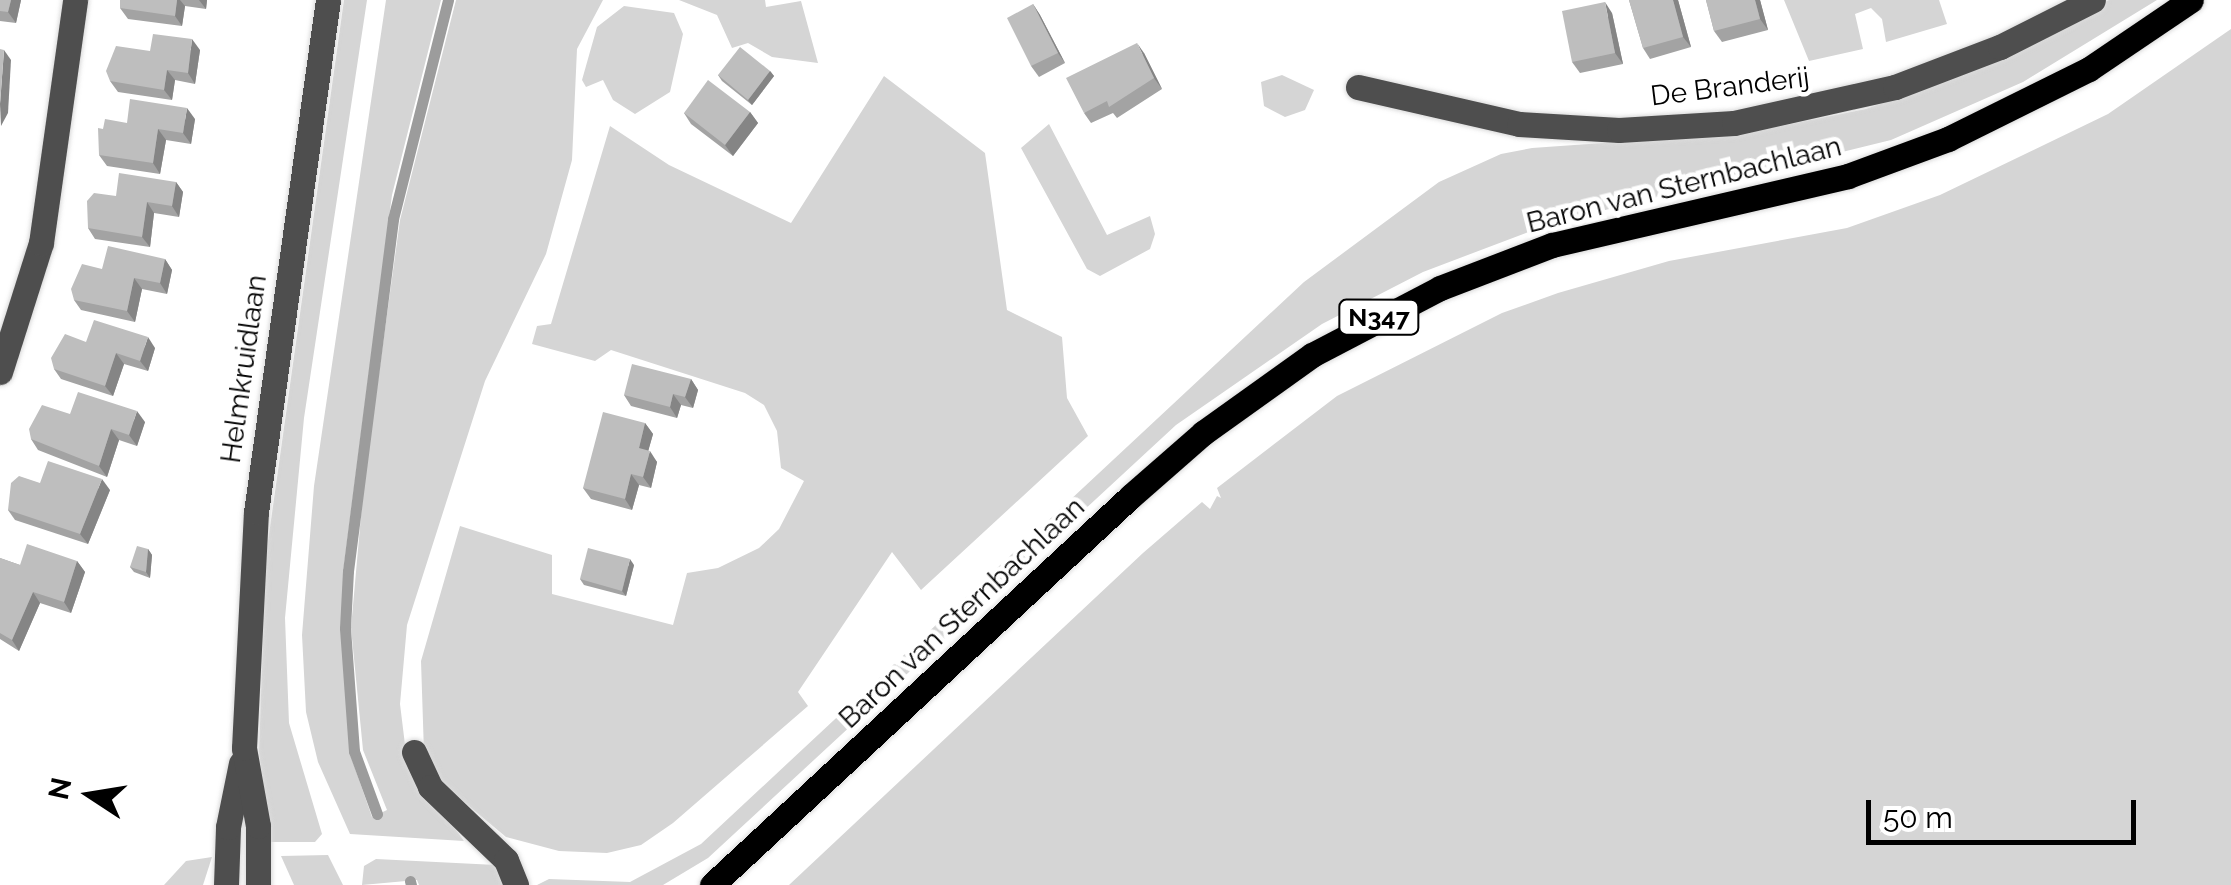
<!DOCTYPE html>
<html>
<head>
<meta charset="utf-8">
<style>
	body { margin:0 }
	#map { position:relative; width:2231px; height:885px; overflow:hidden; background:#fff; font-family:Raleway,sans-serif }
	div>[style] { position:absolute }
	.green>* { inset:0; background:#d5d5d5 }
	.stream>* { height:11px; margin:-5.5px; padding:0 5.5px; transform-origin:5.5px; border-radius:5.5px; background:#9c9c9c }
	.roads { filter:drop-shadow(0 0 2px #dbdbdb) drop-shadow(0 0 2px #dbdbdb) }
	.minor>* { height:25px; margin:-12.5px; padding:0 12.5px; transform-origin:12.5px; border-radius:12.5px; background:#4e4e4e }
	.major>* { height:25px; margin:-12.5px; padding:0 12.5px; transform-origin:12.5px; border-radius:12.5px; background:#000 }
	.wall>* { inset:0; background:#a3a3a3 }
	.shaded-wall>* { inset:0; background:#858585 }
	.building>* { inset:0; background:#bebebe }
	span { translate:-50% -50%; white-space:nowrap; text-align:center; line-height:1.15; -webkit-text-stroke:9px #fff; paint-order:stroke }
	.shield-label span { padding:2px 8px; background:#fff; border:2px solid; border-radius:8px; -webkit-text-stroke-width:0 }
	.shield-label { font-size:25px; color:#000; font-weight:700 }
	.street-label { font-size:28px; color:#000 }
	.north { position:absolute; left:40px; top:745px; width:100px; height:100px; -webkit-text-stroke:8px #fff; paint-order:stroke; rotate:282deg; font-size:28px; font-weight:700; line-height:40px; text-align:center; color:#000 }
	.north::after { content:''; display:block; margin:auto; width:35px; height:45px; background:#000; clip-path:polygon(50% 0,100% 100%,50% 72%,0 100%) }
	.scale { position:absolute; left:1866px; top:800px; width:270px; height:45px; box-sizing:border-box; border:5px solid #000; border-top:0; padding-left:12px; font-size:30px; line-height:35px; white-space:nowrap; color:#000; -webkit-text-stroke:8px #fff; paint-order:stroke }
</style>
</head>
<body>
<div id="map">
	<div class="green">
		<div style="clip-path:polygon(344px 0,367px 0,304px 418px,285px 618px,289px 723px,322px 834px,315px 842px,271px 842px,259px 752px,266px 556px)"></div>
		<div style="clip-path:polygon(386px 0,441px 0,392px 195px,343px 573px,350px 754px,372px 817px,387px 810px,363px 750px,351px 628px,364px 482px,400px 220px,456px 0,603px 0,577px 49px,572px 160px,546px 254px,485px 381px,407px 625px,400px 704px,407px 761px,464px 841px,350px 834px,318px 762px,306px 712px,302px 635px,314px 486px)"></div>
		<div style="clip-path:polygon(679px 0,765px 0,766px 7px,801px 1px,818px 63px,772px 57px,748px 43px,732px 48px,717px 15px)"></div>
		<div style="clip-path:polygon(1784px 0,1939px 0,1947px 24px,1886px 42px,1882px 19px,1871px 8px,1855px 14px,1863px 49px,1809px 61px)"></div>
		<div style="clip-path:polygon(2109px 0,2157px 0,2023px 82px,1891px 140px,1552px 223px,1423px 272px,1322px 324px,1176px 425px,708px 858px,663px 885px,537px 885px,549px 879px,630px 882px,701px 844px,1304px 282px,1439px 182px,1501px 154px,1532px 148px,1745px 133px,1866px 109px,1960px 76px)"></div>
		<div style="clip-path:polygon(624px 6px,674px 13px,683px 34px,670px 92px,635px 114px,613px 100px,603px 80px,586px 87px,582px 80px,597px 27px)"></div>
		<div style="clip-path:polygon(2231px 29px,2231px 885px,789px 885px,1143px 553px,1202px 502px,1210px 509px,1217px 496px,1221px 498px,1217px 488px,1337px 396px,1502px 313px,1558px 293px,1669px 261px,1847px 228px,1940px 195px,2108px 114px)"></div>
		<div style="clip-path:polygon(1282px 75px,1314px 90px,1305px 110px,1285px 117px,1264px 106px,1261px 82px)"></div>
		<div style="clip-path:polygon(884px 76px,985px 153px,1007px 310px,1062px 337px,1067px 398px,1088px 436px,921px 590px,892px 552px,798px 692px,808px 706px,673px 823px,641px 845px,607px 853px,559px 851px,506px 837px,432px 775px,424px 753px,421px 661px,460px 526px,552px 555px,552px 594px,673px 625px,687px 573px,718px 568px,759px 548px,779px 529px,804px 481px,781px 468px,777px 431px,764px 405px,745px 393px,611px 350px,595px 361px,532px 344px,537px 326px,551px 324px,610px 126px,669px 165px,791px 223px)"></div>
		<div style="clip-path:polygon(1049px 124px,1107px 235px,1150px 216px,1155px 234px,1150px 249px,1100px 276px,1087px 269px,1021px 148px)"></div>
		<div style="clip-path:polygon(328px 855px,343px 885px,294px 885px,281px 856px)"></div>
		<div style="clip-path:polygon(212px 857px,203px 885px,164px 885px,186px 861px)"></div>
		<div style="clip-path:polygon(376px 859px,496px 865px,508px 885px,419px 885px,417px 880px,362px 885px,364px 866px)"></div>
	</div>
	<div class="stream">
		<div style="left:377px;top:814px;width:67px;rotate:-110.1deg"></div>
		<div style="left:354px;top:751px;width:123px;rotate:-94.2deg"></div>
		<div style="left:345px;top:628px;width:57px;rotate:-87deg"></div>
		<div style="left:348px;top:571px;width:355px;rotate:-82.7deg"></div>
		<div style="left:393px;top:219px;width:226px;rotate:-75.9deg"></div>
		<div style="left:410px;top:881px;width:4px;rotate:76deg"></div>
	</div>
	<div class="roads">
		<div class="minor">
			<div style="left:1358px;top:87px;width:165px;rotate:12.9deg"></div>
			<div style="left:1519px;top:124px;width:100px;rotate:3.4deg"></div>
			<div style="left:1619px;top:130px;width:115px;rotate:-3.5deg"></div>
			<div style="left:1734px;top:123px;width:165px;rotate:-12.6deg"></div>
			<div style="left:1895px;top:87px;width:112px;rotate:-20.9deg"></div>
			<div style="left:2000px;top:47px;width:104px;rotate:-26.8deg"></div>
			<div style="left:0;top:372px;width:135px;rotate:-72.4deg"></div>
			<div style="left:41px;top:243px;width:245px;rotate:-82deg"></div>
			<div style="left:414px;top:752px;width:38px;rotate:65deg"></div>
			<div style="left:430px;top:787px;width:105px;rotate:43.8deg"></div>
			<div style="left:506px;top:860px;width:27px;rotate:68deg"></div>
			<div style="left:226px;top:885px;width:58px;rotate:-88deg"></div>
			<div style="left:228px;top:827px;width:65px;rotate:-78.5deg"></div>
			<div style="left:258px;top:885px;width:59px;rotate:-90deg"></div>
			<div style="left:258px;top:826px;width:79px;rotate:-100.2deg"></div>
			<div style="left:244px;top:748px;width:236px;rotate:-87.1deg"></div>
			<div style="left:256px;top:512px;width:517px;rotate:-82deg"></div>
		</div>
		<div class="major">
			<div style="left:712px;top:885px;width:572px;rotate:-42.87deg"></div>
			<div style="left:1131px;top:496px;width:96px;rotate:-41.2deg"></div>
			<div style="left:1203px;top:433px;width:134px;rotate:-35.6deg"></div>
			<div style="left:1312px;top:355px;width:144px;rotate:-27.6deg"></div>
			<div style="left:1440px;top:288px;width:120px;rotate:-21deg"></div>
			<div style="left:1552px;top:245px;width:304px;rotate:-13.1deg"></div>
			<div style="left:1848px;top:176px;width:107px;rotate:-20.3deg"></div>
			<div style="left:1948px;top:139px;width:157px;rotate:-26.4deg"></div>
			<div style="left:2089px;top:69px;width:123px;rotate:-34.1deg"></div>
		</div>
	</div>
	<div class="wall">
		<div style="clip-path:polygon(0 0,21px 0,16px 23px,0 21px)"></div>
		<div style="clip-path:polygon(120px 0,207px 0,206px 9px,185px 6px,182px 26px,128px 19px,120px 8px)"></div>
		<div style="clip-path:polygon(1629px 0,1678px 0,1691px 47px,1650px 59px,1643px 48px)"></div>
		<div style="clip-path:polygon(1706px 0,1760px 0,1768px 30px,1722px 42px,1714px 31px)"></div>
		<div style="clip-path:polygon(1033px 4px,1040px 15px,1065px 63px,1039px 77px,1031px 66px)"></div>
		<div style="clip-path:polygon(1612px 13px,1623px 64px,1580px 73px,1572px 62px)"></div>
		<div style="clip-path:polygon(200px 50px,195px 84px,175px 80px,172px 100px,118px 92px,110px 81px,150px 51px)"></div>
		<div style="clip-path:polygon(1144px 53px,1162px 89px,1117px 118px,1113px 113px,1091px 123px,1084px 113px)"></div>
		<div style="clip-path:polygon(770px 71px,774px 76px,752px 105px,722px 81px,718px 75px)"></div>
		<div style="clip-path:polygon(750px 112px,758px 123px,733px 156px,691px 124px,684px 113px)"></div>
		<div style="clip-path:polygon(195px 119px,191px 144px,166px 140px,160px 174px,107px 166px,99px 155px,103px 129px,127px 123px)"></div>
		<div style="clip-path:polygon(176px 182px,183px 192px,179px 217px,154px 213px,150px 247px,95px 239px,88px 228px,116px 196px)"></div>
		<div style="clip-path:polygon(165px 259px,172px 270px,167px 294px,142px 289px,135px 322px,81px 310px,74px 300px,102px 269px)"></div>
		<div style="clip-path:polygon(86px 342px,155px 348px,148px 371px,124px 364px,113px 396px,61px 379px,54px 369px)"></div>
		<div style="clip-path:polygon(691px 379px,698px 390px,693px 408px,681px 405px,677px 418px,631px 406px,624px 395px)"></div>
		<div style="clip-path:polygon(70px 414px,145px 422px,137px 446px,119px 440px,107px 477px,38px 450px,31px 439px)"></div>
		<div style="clip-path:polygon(645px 423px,653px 434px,648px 451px,657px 462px,651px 488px,639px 485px,632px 510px,591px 499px,583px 488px)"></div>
		<div style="clip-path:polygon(40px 483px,110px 490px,88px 544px,15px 520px,8px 510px)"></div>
		<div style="clip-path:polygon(148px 549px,152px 555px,150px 578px,134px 572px,130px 567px)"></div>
		<div style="clip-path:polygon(0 558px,20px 565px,77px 561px,85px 572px,71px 613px,40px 603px,19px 651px,0 639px)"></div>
		<div style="clip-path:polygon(634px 565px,626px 596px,584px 585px,580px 579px)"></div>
	</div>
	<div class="shaded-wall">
		<div style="clip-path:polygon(11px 0,21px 0,16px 23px,8px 12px)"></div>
		<div style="clip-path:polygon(177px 0,180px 0,185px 6px,182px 26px,175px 16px)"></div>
		<div style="clip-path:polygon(199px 0,207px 0,206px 9px)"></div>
		<div style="clip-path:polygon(1673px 0,1678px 0,1691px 47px,1683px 37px)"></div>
		<div style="clip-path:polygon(1755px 0,1760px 0,1768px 30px,1760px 19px)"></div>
		<div style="clip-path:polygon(1605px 2px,1612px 13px,1623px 64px,1615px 53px)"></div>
		<div style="clip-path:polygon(1033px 4px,1040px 15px,1065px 63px,1058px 53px)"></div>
		<div style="clip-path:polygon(192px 39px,200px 50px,195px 84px,188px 73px)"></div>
		<div style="clip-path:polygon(1137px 43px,1144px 53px,1162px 89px,1154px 78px)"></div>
		<div style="clip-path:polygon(4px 50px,11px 60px,8px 113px,1px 126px,0 104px)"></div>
		<div style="clip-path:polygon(167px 70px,175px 80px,172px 100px,164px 90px)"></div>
		<div style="clip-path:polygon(770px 71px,774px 76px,752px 105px,748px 100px)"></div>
		<div style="clip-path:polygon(187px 108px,195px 119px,191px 144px,183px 133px)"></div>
		<div style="clip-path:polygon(750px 112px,758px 123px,733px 156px,725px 145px)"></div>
		<div style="clip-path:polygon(158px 129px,166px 140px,160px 174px,153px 163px)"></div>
		<div style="clip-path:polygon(176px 182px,183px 192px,179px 217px,172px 206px)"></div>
		<div style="clip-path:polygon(147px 202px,154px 213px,150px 247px,142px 237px)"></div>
		<div style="clip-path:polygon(165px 259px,172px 270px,167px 294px,160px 283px)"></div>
		<div style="clip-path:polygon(134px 278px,142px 289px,135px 322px,127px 311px)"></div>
		<div style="clip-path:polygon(148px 337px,155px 348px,148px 371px,140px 361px)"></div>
		<div style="clip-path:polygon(116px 353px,124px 364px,113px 396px,105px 386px)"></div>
		<div style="clip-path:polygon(691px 379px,698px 390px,693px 408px,685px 397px)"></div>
		<div style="clip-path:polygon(673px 394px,681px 405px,677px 418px,670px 407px)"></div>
		<div style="clip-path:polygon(137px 411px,145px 422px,137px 446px,129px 435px)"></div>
		<div style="clip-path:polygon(645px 423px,653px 434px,646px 459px,639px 448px)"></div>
		<div style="clip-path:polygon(111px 429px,119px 440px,107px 477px,99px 466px)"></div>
		<div style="clip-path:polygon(650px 451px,657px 462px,651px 488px,643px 477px)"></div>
		<div style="clip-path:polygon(631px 474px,639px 485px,632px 510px,625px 499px)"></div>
		<div style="clip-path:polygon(102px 479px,110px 490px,88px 544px,80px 534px)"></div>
		<div style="clip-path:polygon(148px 549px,152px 555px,150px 578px,146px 572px)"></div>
		<div style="clip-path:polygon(630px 559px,634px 565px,626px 596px,622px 591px)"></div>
		<div style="clip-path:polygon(77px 561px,85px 572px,71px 613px,64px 602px)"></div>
		<div style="clip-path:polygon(33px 592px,40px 603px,19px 651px,12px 640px)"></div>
	</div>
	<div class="building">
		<div style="clip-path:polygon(0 0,11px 0,8px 12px,0 11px)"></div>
		<div style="clip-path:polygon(120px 0,177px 0,175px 16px,120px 8px)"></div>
		<div style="clip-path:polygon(1629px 0,1673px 0,1683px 37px,1643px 48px)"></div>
		<div style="clip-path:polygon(1706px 0,1755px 0,1760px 19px,1714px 31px)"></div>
		<div style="clip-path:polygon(1605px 2px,1615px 53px,1572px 62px,1562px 11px)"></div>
		<div style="clip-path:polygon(1033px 4px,1058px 53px,1031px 66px,1007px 18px)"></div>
		<div style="clip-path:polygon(153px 34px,192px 39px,188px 73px,167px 70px,164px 90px,110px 81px,106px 71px,116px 46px,150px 51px)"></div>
		<div style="clip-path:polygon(1137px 43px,1154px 78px,1109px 107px,1107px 101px,1084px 113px,1066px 78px)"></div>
		<div style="clip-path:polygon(740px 47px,770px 71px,748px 100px,718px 75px)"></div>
		<div style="clip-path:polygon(0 49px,4px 50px,0 104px)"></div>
		<div style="clip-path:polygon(708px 80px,750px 112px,725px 145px,684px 113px)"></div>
		<div style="clip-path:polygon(130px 99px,187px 108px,183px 133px,158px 129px,153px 163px,99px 155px,98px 128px,103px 129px,105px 119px,127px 123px)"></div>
		<div style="clip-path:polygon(119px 173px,176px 182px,172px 206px,147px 202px,142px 237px,88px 228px,87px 201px,94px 193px,116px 196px)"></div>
		<div style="clip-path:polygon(108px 246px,165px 259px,160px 283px,134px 278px,127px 311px,74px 300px,71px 289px,82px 264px,102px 269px)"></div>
		<div style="clip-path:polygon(94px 320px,148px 337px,140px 361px,116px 353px,105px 386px,54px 369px,51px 358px,65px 334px,86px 342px)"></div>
		<div style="clip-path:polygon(632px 364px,691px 379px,685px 397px,673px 394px,670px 407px,624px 395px)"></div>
		<div style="clip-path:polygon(78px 392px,137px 411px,129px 435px,111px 429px,99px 466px,31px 439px,29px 429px,42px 405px,70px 414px)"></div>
		<div style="clip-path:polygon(603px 412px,645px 423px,639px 448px,650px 451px,643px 477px,631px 474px,625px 499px,583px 488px)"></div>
		<div style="clip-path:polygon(48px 461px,102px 479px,80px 534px,8px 510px,11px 483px,19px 476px,40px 483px)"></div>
		<div style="clip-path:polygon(27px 544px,77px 561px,64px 602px,33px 592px,12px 640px,0 633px,0 558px,20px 565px)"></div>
		<div style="clip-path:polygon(137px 546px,148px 549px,146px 572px,130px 567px)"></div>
		<div style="clip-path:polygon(588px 548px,630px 559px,622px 591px,580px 579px)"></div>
	</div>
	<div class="shield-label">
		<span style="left:1379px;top:317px">N347</span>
	</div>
	<div class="street-label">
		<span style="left:1730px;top:87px;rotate:-7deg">De Branderij</span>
		<span style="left:1684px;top:185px;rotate:-14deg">Baron van Sternbachlaan</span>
		<span style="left:244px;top:369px;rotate:-82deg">Helmkruidlaan</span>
		<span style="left:962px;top:613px;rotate:-43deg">Baron van Sternbachlaan</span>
	</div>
	<div class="north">N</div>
	<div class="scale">50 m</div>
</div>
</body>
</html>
